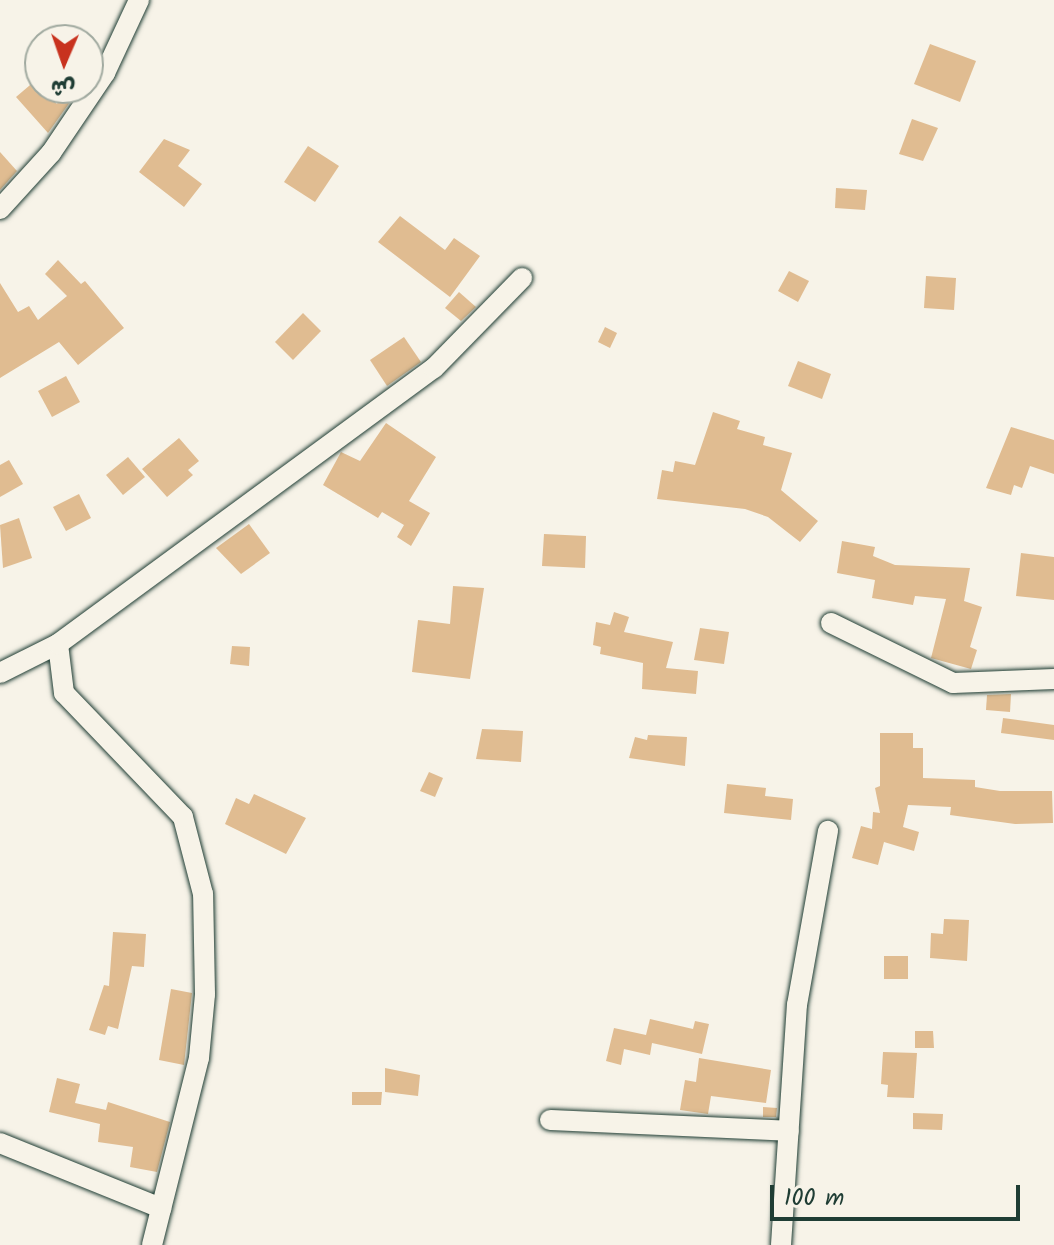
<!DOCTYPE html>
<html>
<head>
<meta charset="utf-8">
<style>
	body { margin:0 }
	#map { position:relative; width:1054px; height:1245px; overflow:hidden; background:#f7f3e8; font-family:Kalam,"Playpen Sans Arabic",sans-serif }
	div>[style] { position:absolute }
	.building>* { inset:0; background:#e0bc91 }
	.roads { filter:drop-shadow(0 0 2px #1f3d34) drop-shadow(0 0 2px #1f3d34) }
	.minor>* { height:20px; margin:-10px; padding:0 10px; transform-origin:10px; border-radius:10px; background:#f7f3e8 }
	span { translate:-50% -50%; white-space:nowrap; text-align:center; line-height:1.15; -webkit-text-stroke:8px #f7f3e8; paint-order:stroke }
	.north { position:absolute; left:24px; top:24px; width:80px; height:80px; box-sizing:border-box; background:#f7f3e8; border:2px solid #a1aaa0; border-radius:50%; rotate:182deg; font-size:22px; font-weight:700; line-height:32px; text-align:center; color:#1f3d34 }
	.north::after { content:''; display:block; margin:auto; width:28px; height:36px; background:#c8321e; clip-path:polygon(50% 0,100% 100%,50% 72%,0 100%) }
	.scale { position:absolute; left:770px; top:1185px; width:250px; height:36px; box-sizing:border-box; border:4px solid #1f3d34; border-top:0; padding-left:10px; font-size:24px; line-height:28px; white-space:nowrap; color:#1f3d34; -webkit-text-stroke:6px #f7f3e8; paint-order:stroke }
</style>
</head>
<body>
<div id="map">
	<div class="building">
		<div style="clip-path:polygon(930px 44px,976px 61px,960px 102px,914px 84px)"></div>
		<div style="clip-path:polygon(36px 80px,57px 104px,62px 90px,75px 95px,48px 133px,16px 97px)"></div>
		<div style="clip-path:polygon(912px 119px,938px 128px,923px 161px,899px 154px)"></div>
		<div style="clip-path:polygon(164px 139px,190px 150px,178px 166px,202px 184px,184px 207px,139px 172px)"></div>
		<div style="clip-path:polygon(308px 146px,339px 166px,315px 202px,284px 182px)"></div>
		<div style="clip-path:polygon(0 152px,17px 171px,0 190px)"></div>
		<div style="clip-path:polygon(836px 188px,867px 190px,865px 210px,835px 208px)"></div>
		<div style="clip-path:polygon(400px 216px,445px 250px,454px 238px,480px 256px,450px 297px,378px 242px)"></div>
		<div style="clip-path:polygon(58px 260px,81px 284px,85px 281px,124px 328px,78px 365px,59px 342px,0 378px,0 283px,18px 312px,29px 306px,38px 320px,67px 296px,45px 274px)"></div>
		<div style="clip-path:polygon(789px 271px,809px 281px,798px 302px,778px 291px)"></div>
		<div style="clip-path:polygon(926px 276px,956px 278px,954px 310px,924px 308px)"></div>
		<div style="clip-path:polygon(459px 292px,476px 307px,461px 321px,445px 308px)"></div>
		<div style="clip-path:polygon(303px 313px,321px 331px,293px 360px,275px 342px)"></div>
		<div style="clip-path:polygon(605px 327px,617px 333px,610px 348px,598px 342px)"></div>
		<div style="clip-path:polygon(404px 337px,421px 362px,387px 386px,370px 360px)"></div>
		<div style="clip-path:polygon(798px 361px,831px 374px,822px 399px,788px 386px)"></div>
		<div style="clip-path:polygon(66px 376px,80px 402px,52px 417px,38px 391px)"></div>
		<div style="clip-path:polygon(713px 412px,740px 421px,737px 429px,765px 437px,763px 445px,792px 453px,781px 490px,818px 521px,800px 542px,768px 517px,745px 509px,657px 499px,662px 470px,673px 472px,675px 461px,695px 465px)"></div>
		<div style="clip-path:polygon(386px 423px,436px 457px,409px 501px,430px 513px,411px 546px,397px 537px,404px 525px,382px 512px,378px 518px,323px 485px,341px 452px,360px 461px)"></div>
		<div style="clip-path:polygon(1011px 427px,1054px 440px,1054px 474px,1030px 466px,1022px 488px,1014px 485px,1011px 495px,986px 488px)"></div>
		<div style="clip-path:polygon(179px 438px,199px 461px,188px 470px,193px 475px,167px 497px,142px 469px)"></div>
		<div style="clip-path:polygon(128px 457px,145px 477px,123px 495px,106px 475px)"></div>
		<div style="clip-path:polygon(9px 460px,23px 484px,0 497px,0 465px)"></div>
		<div style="clip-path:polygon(79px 494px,91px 518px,66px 531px,53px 507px)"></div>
		<div style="clip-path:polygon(19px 518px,32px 558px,3px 568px,0 525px)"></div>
		<div style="clip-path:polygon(249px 524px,270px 553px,241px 574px,216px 548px)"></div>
		<div style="clip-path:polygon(544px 534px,586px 536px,585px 568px,542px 566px)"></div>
		<div style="clip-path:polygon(842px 541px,875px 547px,873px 556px,895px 565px,970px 568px,964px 601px,982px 607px,970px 647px,977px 650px,971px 669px,931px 658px,946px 599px,915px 596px,913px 605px,872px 598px,875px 580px,837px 573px)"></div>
		<div style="clip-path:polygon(1021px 553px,1054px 557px,1054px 600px,1016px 596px)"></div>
		<div style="clip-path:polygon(453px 586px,484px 588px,470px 679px,412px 672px,418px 620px,450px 624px)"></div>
		<div style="clip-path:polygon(614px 612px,629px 617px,624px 632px,673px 642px,666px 668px,698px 671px,696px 694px,642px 689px,643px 663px,600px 654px,601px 647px,593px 645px,596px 622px,610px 625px)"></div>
		<div style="clip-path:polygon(700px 628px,729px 632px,724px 664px,694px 660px)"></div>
		<div style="clip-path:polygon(232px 646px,250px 647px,249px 666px,230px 664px)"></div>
		<div style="clip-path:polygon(1011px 694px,1010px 712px,986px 710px,987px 695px)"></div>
		<div style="clip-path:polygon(1003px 718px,1054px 725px,1054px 740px,1001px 733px)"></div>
		<div style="clip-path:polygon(482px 729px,523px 731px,521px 762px,476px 759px)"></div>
		<div style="clip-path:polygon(880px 733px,913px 733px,913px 748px,923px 748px,923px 778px,975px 780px,975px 787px,1000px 791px,1052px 791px,1053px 823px,1015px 824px,950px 815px,951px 807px,908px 805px,903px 827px,919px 832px,914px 851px,884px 842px,878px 865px,852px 858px,861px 826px,872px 829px,873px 812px,880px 813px,875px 788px,880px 786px)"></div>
		<div style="clip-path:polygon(648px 735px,687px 737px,685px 766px,629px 758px,635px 737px,647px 740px)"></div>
		<div style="clip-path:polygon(429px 772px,443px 778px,435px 797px,420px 791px)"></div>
		<div style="clip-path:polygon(727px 784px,766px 788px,765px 796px,793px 799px,791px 820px,724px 813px)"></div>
		<div style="clip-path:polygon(254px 794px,306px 818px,286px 854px,225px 824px,236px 798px,249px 804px)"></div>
		<div style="clip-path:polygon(944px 919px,969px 920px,967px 961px,930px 958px,931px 933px,943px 934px)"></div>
		<div style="clip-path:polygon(113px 932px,146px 934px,144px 967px,132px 966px,118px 1029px,108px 1026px,105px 1035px,89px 1030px,104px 985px,109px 986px)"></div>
		<div style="clip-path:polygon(884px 956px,908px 956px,908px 979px,884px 979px)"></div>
		<div style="clip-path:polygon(171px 989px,192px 993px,184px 1065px,159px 1060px)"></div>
		<div style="clip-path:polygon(650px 1019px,693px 1029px,695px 1021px,709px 1024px,702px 1054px,652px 1043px,650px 1055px,624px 1049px,621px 1065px,606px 1061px,614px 1028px,646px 1035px)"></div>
		<div style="clip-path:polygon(915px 1031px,933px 1031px,934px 1048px,915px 1048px)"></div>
		<div style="clip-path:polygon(883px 1052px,917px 1053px,914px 1098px,887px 1097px,888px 1085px,881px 1084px)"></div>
		<div style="clip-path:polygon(699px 1058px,771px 1070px,766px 1103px,711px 1096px,708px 1114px,680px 1110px,685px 1080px,696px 1082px)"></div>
		<div style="clip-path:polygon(385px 1068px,420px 1075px,418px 1096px,385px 1092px)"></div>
		<div style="clip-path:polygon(57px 1078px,80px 1084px,75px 1103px,106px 1110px,108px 1102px,170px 1122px,157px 1172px,130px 1167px,133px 1147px,98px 1142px,100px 1124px,49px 1112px)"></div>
		<div style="clip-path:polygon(352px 1092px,382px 1092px,381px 1105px,352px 1105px)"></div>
		<div style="clip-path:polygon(763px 1107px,777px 1108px,776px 1117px,763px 1117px)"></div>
		<div style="clip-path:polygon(913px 1113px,943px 1114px,942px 1130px,913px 1129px)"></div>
	</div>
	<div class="roads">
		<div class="minor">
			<div style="left:0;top:209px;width:76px;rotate:-47.7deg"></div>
			<div style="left:51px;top:153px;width:97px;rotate:-56deg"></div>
			<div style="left:105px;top:73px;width:81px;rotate:-65deg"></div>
			<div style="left:831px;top:623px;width:136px;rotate:26.2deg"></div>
			<div style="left:953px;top:683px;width:101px;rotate:-2.3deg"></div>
			<div style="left:0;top:673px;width:65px;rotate:-26.6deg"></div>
			<div style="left:550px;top:1120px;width:239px;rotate:2.6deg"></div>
			<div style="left:0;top:1143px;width:174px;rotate:22deg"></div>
			<div style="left:152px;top:1245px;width:193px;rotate:-75.9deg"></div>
			<div style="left:199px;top:1058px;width:64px;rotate:-84.6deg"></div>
			<div style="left:205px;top:994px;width:100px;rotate:-91.1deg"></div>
			<div style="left:203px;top:894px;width:80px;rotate:-104.6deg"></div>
			<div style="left:183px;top:817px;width:172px;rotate:-133.8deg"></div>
			<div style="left:64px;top:693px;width:49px;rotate:-97deg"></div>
			<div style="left:58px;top:644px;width:466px;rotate:-36.3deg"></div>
			<div style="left:434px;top:368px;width:126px;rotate:-45.6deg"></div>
			<div style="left:781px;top:1245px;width:241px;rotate:-86.2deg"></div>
			<div style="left:797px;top:1005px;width:177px;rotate:-79.9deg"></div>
		</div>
	</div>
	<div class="north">ش</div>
	<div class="scale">100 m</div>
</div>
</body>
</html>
